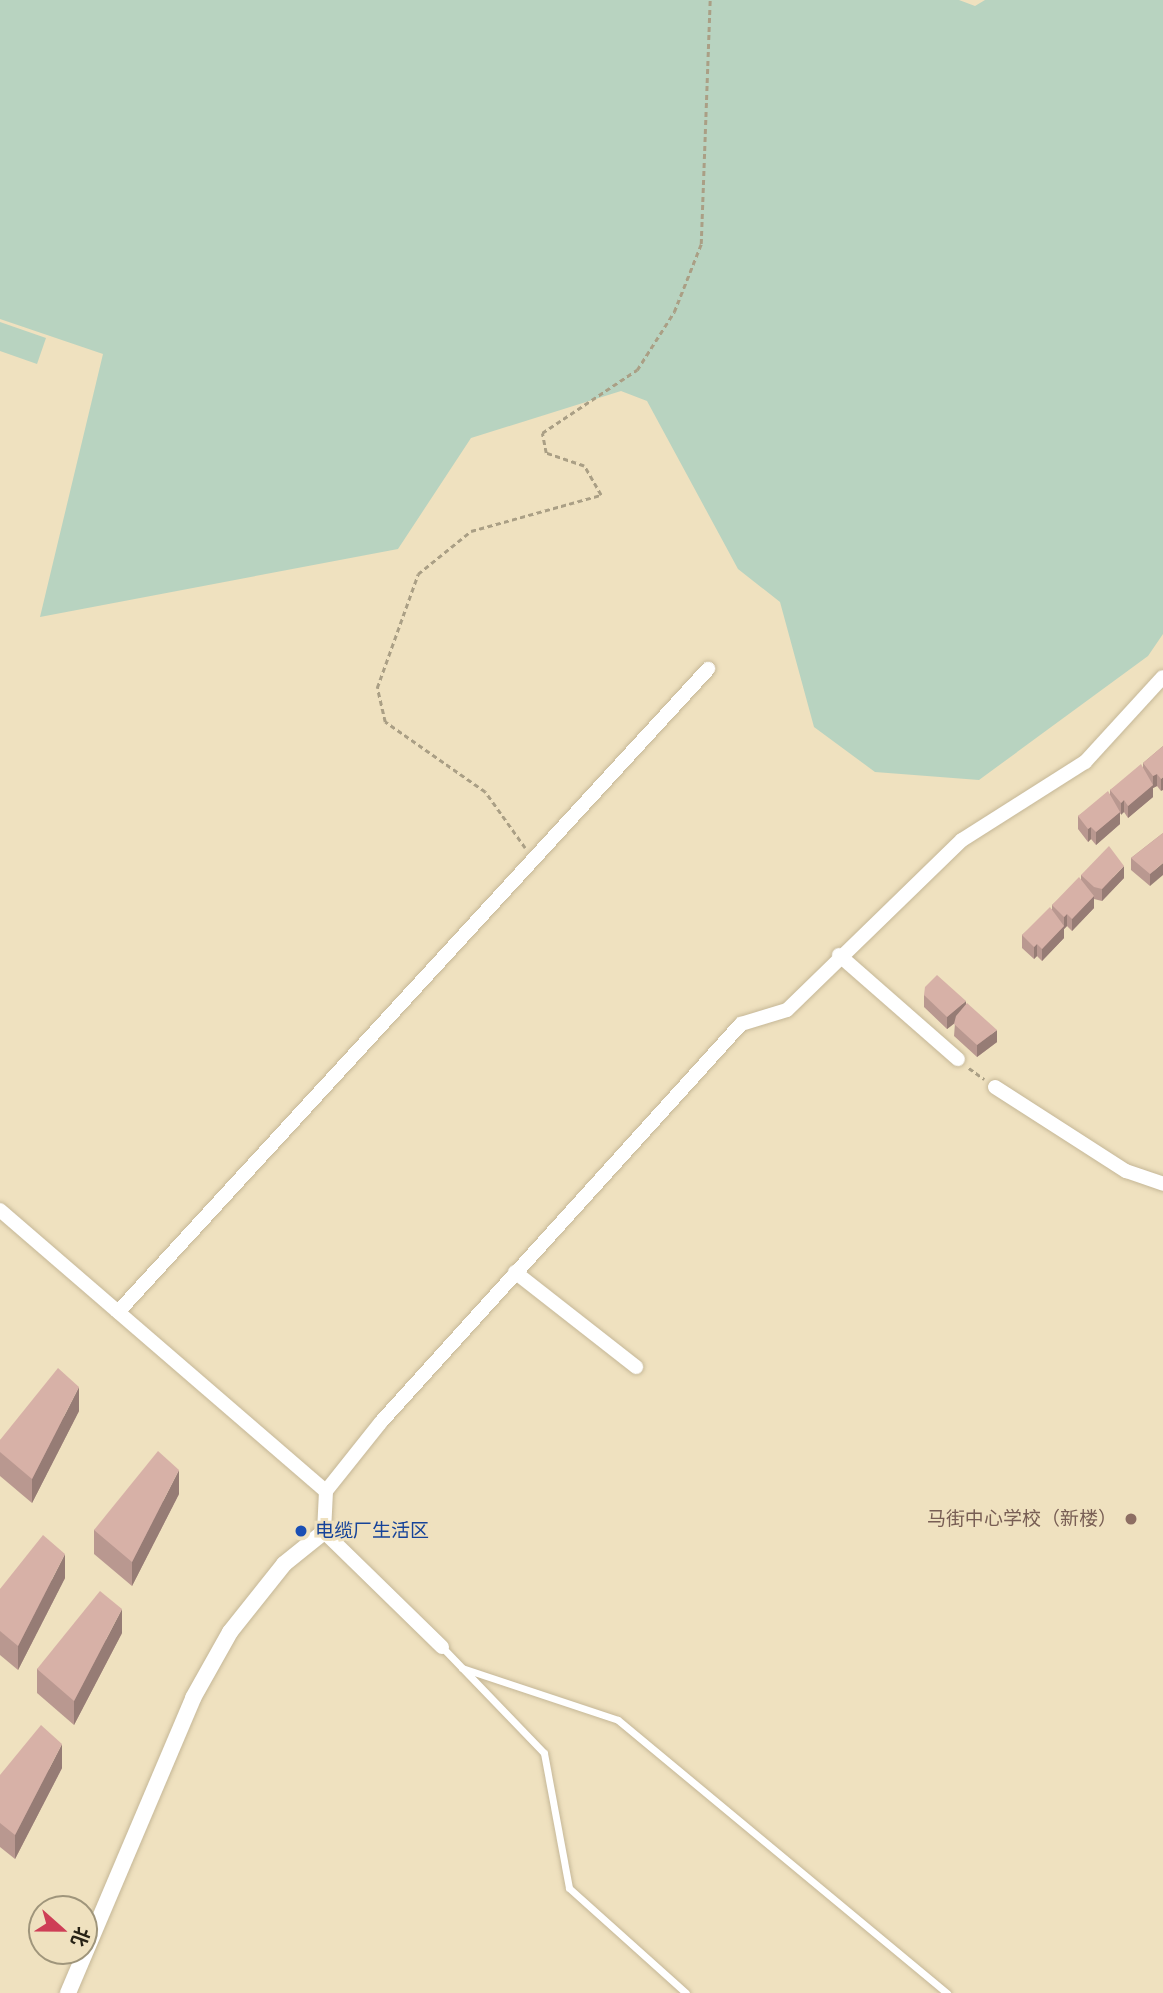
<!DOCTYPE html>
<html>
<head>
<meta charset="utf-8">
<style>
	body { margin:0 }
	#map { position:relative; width:1163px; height:1993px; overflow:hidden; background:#efe1bf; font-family:Ubuntu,"Noto Sans SC",sans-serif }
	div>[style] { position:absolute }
	.green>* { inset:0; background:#b8d3c0 }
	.path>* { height:2.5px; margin-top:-1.25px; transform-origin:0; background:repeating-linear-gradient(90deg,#aa9f85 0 5px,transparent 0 8.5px) }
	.roads { filter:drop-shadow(0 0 2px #c5b797) drop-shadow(0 0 2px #c5b797) }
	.service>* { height:7px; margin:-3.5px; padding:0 3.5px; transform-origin:3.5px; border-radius:3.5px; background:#fff }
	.minor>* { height:14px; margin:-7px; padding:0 7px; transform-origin:7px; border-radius:7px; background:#fff }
	.tertiary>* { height:16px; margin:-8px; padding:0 8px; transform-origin:8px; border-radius:8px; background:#fff }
	.wall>* { inset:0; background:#b99890 }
	.shaded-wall>* { inset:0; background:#967c75 }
	.building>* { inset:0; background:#d7b1a7 }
	.dots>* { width:19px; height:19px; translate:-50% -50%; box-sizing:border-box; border:4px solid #efe1bf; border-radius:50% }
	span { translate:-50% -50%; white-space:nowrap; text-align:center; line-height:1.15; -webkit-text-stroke:6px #efe1bf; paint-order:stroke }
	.education-label { font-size:19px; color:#785e54 }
	.right { translate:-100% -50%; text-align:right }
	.transit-label { font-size:19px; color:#164399 }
	.left { translate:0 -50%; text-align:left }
	.north { position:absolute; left:28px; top:1895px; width:70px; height:70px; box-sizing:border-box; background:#efe1bf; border:2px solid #9f957b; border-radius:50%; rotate:111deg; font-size:19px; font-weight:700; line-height:28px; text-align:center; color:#272215 }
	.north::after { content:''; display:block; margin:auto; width:24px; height:32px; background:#ce3e56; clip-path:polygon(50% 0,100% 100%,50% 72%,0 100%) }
</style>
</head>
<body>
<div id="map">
	<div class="green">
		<div style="clip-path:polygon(0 0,959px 0,975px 6px,985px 0,1163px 0,1163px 634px,1148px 656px,979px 780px,875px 772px,814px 727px,780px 602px,738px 569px,647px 401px,621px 391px,471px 438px,398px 549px,40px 617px,103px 354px,0 319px)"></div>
		<div style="clip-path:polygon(0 322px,46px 338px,37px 364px,0 351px)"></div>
	</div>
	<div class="path">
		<div style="left:525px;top:848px;width:69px;rotate:-125.5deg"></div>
		<div style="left:485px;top:792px;width:122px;rotate:-145deg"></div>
		<div style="left:385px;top:722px;width:35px;rotate:-103deg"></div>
		<div style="left:377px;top:688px;width:121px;rotate:-70.2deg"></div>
		<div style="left:418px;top:574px;width:68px;rotate:-39.1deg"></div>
		<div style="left:471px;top:531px;width:135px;rotate:-15.5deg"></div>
		<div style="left:601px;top:495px;width:34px;rotate:-120deg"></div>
		<div style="left:584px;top:466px;width:40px;rotate:-161.1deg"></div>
		<div style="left:546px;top:453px;width:20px;rotate:-101deg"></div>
		<div style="left:542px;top:433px;width:114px;rotate:-33.6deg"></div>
		<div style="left:637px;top:370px;width:69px;rotate:-57.5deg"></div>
		<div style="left:674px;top:312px;width:73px;rotate:-68.3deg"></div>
		<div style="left:701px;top:244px;width:244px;rotate:-87.9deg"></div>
		<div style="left:969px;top:1068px;width:19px;rotate:36deg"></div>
	</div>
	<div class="roads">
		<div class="service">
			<div style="left:442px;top:1647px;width:147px;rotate:46.1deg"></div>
			<div style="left:544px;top:1753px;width:137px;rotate:79.5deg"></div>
			<div style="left:569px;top:1888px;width:157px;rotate:41.9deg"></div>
			<div style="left:462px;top:1668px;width:164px;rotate:18.4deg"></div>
			<div style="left:618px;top:1720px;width:428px;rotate:39.7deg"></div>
		</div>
		<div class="minor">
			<div style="left:839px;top:955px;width:158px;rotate:41.2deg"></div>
			<div style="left:995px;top:1087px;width:156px;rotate:32.7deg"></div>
			<div style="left:1126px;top:1171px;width:39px;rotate:19deg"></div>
			<div style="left:0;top:1210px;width:430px;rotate:40.8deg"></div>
			<div style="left:515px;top:1272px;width:154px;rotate:38.1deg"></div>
			<div style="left:118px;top:1312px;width:873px;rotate:-47.46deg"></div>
			<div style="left:442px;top:1647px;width:165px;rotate:-135.7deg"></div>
			<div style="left:324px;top:1532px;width:41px;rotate:-87.2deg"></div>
			<div style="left:326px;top:1491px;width:88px;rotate:-51.4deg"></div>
			<div style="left:381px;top:1422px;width:537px;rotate:-47.87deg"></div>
			<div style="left:741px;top:1024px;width:48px;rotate:-16.9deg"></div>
			<div style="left:787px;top:1010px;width:244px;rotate:-44.2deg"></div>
			<div style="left:962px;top:840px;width:146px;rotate:-32.4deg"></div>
			<div style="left:1085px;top:762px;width:115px;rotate:-47.5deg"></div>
		</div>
		<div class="tertiary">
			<div style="left:68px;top:1993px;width:320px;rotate:-67deg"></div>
			<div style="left:193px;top:1698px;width:76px;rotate:-60.7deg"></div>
			<div style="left:230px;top:1632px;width:87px;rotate:-51.5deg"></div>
			<div style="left:284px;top:1564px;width:51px;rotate:-38.7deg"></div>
		</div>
	</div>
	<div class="wall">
		<div style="clip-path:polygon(1163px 746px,1161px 791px,1157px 786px,1153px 788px,1153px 787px,1153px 797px,1128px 818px,1124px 812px,1120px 814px,1120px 824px,1096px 845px,1091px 839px,1088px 842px,1078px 829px,1078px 816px,1110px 794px,1110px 790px,1143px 768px,1143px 763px)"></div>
		<div style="clip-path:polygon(1163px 833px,1150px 886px,1131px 870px,1131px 858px)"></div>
		<div style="clip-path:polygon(1081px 875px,1124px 878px,1102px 901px,1094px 899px,1094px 908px,1072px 931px,1067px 926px,1064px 929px,1064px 938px,1042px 961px,1037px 956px,1034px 959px,1022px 948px,1022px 935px,1052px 909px,1052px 905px,1081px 880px)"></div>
		<div style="clip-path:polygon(924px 995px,966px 1005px,997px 1042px,977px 1057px,954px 1036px,955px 1023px,947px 1029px,924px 1007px)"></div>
		<div style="clip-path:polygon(79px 1411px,32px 1503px,0 1476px,0 1440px)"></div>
		<div style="clip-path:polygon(179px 1494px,132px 1586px,94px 1554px,94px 1530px)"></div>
		<div style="clip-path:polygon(65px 1578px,18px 1670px,0 1655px,0 1589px)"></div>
		<div style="clip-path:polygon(122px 1633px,74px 1725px,37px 1693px,37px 1669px)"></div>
		<div style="clip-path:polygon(62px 1768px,15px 1859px,0 1847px,0 1775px)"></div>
	</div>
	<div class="shaded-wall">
		<div style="clip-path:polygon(1157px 774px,1157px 786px,1153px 788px,1153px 776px)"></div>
		<div style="clip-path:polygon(1163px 777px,1163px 790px,1161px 791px,1161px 779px)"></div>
		<div style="clip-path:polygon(1153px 785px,1153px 797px,1128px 818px,1128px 806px)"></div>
		<div style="clip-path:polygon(1124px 800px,1124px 812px,1121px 815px,1121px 803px)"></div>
		<div style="clip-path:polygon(1120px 812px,1120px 824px,1096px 845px,1096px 832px)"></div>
		<div style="clip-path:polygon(1091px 827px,1091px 839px,1088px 842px,1088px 829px)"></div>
		<div style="clip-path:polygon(1163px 863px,1163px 875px,1150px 886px,1150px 874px)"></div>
		<div style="clip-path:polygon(1124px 866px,1124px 878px,1102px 901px,1102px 889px)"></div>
		<div style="clip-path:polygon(1094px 896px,1094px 908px,1072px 931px,1072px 919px)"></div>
		<div style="clip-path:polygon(1067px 914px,1067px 926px,1064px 929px,1064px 938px,1042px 961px,1042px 949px,1064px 926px,1064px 917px)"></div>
		<div style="clip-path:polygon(1037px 944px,1037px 956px,1034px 959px,1034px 947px)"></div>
		<div style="clip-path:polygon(966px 1001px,966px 1014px,947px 1029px,947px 1017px)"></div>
		<div style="clip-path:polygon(997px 1030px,997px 1042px,977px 1057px,977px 1045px)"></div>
		<div style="clip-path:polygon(79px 1387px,79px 1411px,32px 1503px,32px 1479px)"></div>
		<div style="clip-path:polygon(179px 1470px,179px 1494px,132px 1586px,132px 1562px)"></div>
		<div style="clip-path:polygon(65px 1554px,65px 1578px,18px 1670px,18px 1646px)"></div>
		<div style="clip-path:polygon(122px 1609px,122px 1633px,74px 1725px,74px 1701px)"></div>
		<div style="clip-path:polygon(62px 1744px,62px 1768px,15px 1859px,15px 1835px)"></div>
	</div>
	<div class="building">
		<div style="clip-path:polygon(1163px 746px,1163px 777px,1161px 779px,1157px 774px,1153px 776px,1143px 763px)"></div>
		<div style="clip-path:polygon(1141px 764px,1153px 785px,1128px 806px,1124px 800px,1121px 803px,1110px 790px)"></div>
		<div style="clip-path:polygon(1108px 791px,1120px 812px,1096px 832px,1091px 827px,1088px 829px,1078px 816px)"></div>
		<div style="clip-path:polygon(1163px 833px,1163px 863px,1150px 874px,1131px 858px)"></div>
		<div style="clip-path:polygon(1109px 846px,1124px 866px,1102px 889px,1094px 887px,1081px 875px)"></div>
		<div style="clip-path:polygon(1079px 877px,1094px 896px,1072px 919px,1067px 914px,1064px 917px,1052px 905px)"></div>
		<div style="clip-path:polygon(1050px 907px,1064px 926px,1042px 949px,1037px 944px,1034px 947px,1022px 935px)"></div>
		<div style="clip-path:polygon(937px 975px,966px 1001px,947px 1017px,924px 995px,925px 987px)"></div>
		<div style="clip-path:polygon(967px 1003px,997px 1030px,977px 1045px,954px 1024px,956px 1016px)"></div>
		<div style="clip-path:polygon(58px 1368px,79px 1387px,32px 1479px,0 1452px,0 1440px)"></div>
		<div style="clip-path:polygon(158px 1451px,179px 1470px,132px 1562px,94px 1530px)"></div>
		<div style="clip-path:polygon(43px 1535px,65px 1554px,18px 1646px,0 1631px,0 1589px)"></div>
		<div style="clip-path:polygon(100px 1591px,122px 1609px,74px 1701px,37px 1669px)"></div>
		<div style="clip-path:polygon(41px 1725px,62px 1744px,15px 1835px,0 1823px,0 1775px)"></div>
	</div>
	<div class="dots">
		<div style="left:1131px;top:1519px;background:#8d6e63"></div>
		<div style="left:301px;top:1531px;background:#1a4fb4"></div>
	</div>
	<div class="education-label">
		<span class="right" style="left:1117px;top:1519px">马街中心学校（新楼）</span>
	</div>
	<div class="transit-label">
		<span class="left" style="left:315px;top:1531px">电缆厂生活区</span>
	</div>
	<div class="north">北</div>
</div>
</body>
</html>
